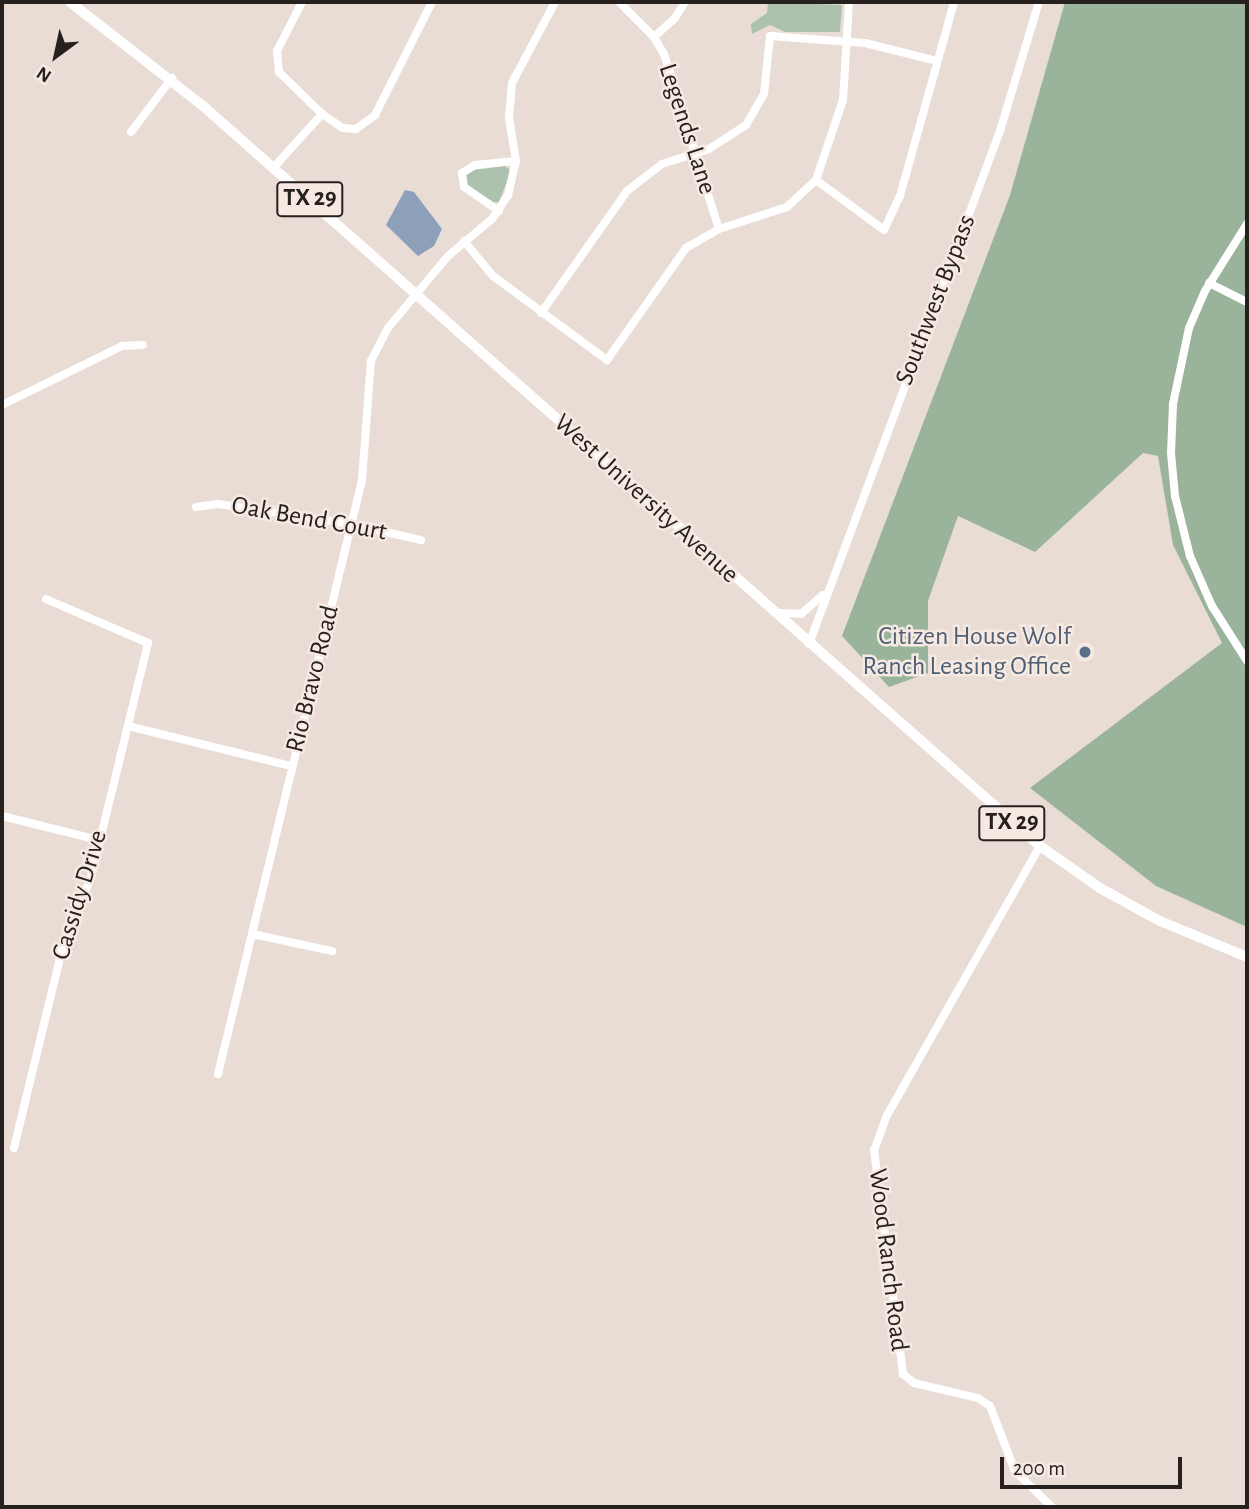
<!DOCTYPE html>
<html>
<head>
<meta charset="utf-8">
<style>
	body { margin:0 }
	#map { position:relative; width:1249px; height:1509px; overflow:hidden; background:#e9dcd5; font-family:"Alegreya Sans",sans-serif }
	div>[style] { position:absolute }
	.green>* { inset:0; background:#adc2ae }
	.forest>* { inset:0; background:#9ab49c }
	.water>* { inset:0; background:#8da0ba }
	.minor>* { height:8px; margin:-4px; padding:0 4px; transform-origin:4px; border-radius:4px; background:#fff }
	.major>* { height:10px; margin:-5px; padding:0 5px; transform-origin:5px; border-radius:5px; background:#fff }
	.dots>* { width:19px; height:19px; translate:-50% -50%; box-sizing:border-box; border:4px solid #f6e9e2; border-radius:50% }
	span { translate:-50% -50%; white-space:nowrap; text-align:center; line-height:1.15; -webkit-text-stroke:5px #f6e9e2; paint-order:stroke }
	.shield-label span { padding:2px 5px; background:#f6e9e2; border:2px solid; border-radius:5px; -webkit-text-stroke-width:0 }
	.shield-label { font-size:24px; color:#26211e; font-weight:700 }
	.street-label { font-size:26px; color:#26211e }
	.service-label { font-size:26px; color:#4e5e75 }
	.right { translate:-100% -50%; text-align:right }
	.frame { position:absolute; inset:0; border:4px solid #26211e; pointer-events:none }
	.north { position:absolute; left:21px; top:21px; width:70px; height:70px; -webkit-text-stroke:5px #f6e9e2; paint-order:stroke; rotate:213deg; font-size:19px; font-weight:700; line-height:28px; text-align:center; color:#26211e }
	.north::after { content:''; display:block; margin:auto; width:24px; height:32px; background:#26211e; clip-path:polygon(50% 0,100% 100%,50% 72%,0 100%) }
	.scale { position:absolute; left:1000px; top:1457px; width:182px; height:32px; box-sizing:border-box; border:4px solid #26211e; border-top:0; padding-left:9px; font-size:21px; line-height:24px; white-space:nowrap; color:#26211e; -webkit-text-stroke:5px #f6e9e2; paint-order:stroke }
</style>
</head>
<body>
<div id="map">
	<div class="green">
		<div style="clip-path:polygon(768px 2px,842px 5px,840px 32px,785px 32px,770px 25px,752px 34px,751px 24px,767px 13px)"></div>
		<div style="clip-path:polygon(505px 166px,511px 171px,499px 202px,493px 202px,467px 185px,466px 175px,474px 170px)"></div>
	</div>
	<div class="forest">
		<div style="clip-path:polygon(1065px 2px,1247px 2px,1247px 927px,1156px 886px,1030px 788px,1222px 643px,1173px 545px,1158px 456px,1143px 453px,1035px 552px,958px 516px,928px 601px,928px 673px,889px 687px,842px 636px,1010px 195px)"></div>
	</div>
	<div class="water">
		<div style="clip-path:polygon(405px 190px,414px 192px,442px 229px,434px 246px,418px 256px,386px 225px)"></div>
	</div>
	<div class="minor">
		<div style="left:302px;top:2px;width:55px;rotate:117deg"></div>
		<div style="left:277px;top:51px;width:21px;rotate:85deg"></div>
		<div style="left:279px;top:72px;width:60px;rotate:44.3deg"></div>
		<div style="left:322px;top:114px;width:25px;rotate:34deg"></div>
		<div style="left:343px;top:128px;width:13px;rotate:4deg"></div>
		<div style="left:356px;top:129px;width:24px;rotate:-36deg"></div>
		<div style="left:375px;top:115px;width:127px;rotate:-63.2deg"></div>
		<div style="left:619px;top:2px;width:49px;rotate:45deg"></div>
		<div style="left:654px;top:37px;width:20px;rotate:60deg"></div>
		<div style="left:664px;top:54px;width:183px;rotate:72.6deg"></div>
		<div style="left:654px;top:37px;width:28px;rotate:-42deg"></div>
		<div style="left:675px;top:18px;width:19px;rotate:-58deg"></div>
		<div style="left:131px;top:132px;width:68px;rotate:-52.8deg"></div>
		<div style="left:274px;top:167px;width:72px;rotate:-47.8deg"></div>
		<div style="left:816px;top:180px;width:84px;rotate:36.3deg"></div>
		<div style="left:884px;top:230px;width:38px;rotate:-65deg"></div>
		<div style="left:900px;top:196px;width:201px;rotate:-74.4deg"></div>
		<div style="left:499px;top:211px;width:42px;rotate:-145.6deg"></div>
		<div style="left:464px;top:187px;width:14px;rotate:-98deg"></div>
		<div style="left:462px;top:173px;width:15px;rotate:-32deg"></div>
		<div style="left:475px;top:165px;width:41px;rotate:-5.6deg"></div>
		<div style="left:1247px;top:224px;width:79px;rotate:122.1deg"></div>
		<div style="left:1205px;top:291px;width:40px;rotate:113.4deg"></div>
		<div style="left:1189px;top:328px;width:78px;rotate:101.9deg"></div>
		<div style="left:1173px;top:404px;width:49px;rotate:92.3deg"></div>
		<div style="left:1171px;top:453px;width:43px;rotate:84.7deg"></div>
		<div style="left:1175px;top:496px;width:62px;rotate:76deg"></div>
		<div style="left:1190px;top:556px;width:55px;rotate:66.3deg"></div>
		<div style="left:1212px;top:606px;width:65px;rotate:57.5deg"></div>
		<div style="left:464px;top:241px;width:45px;rotate:50.4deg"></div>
		<div style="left:493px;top:276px;width:142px;rotate:36.4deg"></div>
		<div style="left:607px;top:360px;width:137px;rotate:-54.8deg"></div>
		<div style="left:686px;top:248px;width:38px;rotate:-30deg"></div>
		<div style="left:719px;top:229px;width:71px;rotate:-17.9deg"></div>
		<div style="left:787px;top:207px;width:40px;rotate:-43deg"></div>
		<div style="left:816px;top:180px;width:84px;rotate:-71.4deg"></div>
		<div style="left:843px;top:100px;width:98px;rotate:-86.5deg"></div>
		<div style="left:1209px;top:283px;width:42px;rotate:26.6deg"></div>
		<div style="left:541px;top:313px;width:149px;rotate:-54.8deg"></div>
		<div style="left:627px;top:191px;width:44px;rotate:-37.6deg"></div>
		<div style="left:662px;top:164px;width:49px;rotate:-17.7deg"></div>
		<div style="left:709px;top:149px;width:44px;rotate:-33deg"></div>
		<div style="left:746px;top:125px;width:36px;rotate:-60deg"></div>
		<div style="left:764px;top:94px;width:58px;rotate:-84.1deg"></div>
		<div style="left:770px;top:36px;width:95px;rotate:4.2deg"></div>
		<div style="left:865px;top:43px;width:74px;rotate:14deg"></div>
		<div style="left:2px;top:405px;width:134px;rotate:-26.2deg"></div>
		<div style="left:122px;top:346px;width:21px;rotate:-3deg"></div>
		<div style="left:196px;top:507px;width:22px;rotate:-8deg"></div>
		<div style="left:218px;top:504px;width:134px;rotate:8.6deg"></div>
		<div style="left:351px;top:524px;width:72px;rotate:12.9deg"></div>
		<div style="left:778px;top:613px;width:23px;rotate:2deg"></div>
		<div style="left:801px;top:614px;width:29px;rotate:-41deg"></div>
		<div style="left:809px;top:644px;width:547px;rotate:-69.58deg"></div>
		<div style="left:1000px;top:131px;width:135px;rotate:-73.2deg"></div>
		<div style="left:128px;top:726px;width:168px;rotate:13.8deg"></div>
		<div style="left:2px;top:816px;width:100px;rotate:13.9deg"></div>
		<div style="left:1040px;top:846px;width:309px;rotate:119.6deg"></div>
		<div style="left:887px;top:1115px;width:37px;rotate:110deg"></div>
		<div style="left:874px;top:1150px;width:226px;rotate:82.6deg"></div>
		<div style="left:903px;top:1374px;width:14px;rotate:39deg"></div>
		<div style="left:914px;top:1383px;width:66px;rotate:13.2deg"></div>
		<div style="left:978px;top:1398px;width:14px;rotate:34deg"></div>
		<div style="left:990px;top:1406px;width:70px;rotate:69deg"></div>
		<div style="left:1015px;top:1471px;width:52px;rotate:44.2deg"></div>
		<div style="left:252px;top:934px;width:82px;rotate:12deg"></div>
		<div style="left:218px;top:1074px;width:611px;rotate:-76.37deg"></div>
		<div style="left:362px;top:480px;width:119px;rotate:-85.7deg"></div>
		<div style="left:371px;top:361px;width:37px;rotate:-63deg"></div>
		<div style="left:388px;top:328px;width:94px;rotate:-50.2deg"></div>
		<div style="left:448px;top:256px;width:57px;rotate:-40.1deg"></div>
		<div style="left:492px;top:219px;width:29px;rotate:-56deg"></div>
		<div style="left:508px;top:195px;width:35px;rotate:-77deg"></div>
		<div style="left:516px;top:161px;width:44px;rotate:-99.2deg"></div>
		<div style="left:509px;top:118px;width:35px;rotate:-85deg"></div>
		<div style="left:512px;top:83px;width:92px;rotate:-62deg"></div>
		<div style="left:14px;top:1148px;width:204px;rotate:-76.4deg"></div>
		<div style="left:62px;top:950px;width:79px;rotate:-68.3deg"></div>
		<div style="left:91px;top:877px;width:241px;rotate:-76.3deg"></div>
		<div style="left:148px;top:643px;width:111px;rotate:-156.7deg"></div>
	</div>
	<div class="major">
		<div style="left:70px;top:2px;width:167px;rotate:38deg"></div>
		<div style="left:202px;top:105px;width:1119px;rotate:41.48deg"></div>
		<div style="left:1040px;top:846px;width:73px;rotate:35deg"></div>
		<div style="left:1100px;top:888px;width:68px;rotate:28.8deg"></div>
		<div style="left:1160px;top:921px;width:94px;rotate:22.5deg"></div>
	</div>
	<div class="dots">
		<div style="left:1085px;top:652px;background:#5c6f8a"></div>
	</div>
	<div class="shield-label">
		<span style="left:310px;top:199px">TX 29</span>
		<span style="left:1012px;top:823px">TX 29</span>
	</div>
	<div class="street-label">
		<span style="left:687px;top:129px;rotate:72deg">Legends Lane</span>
		<span style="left:936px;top:300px;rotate:-69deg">Southwest Bypass</span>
		<span style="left:646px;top:499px;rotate:42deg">West University Avenue</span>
		<span style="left:309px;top:519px;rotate:10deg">Oak Bend Court</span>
		<span style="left:313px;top:679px;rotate:-76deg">Rio Bravo Road</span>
		<span style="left:80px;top:895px;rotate:-73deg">Cassidy Drive</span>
		<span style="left:888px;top:1260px;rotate:83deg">Wood Ranch Road</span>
	</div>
	<div class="service-label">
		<span class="right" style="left:1071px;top:652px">Citizen House Wolf<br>Ranch Leasing Office</span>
	</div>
	<div class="frame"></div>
	<div class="north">N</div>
	<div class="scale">200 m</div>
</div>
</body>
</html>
